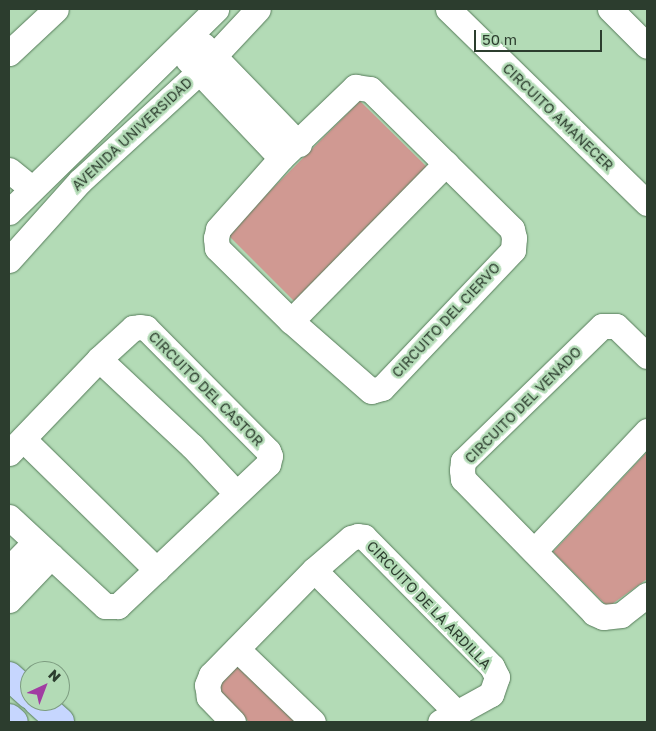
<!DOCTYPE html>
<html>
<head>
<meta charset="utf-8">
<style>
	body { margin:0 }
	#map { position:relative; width:656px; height:731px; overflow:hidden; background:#b3dbb6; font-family:"Golos Text",sans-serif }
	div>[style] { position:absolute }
	.green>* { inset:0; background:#d09992 }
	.roads { filter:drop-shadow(0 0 1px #567c5a) drop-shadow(0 0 1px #567c5a) }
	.minor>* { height:25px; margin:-12.5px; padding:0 12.5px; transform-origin:12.5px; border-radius:12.5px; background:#fff }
	.major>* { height:28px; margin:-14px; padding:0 14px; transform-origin:14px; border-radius:14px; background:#c6d6fe }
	span { translate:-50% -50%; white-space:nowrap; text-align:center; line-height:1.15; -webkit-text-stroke:5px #b3dbb6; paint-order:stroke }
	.street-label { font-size:14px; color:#2c3d2e }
	.frame { position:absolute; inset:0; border:10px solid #2c3d2e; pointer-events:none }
	.north { position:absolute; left:20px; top:661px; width:50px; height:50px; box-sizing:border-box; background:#b3dbb6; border:1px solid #7d9c80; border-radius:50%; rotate:43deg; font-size:14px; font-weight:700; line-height:20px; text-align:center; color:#2c3d2e }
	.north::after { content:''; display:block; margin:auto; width:18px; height:22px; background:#a13da2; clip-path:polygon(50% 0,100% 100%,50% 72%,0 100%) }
	.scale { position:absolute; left:474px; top:30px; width:128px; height:22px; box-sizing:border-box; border:2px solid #2c3d2e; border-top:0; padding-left:6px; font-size:15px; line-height:18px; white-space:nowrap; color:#2c3d2e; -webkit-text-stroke:4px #b3dbb6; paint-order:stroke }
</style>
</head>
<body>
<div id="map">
	<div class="green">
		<div style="clip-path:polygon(360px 101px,428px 168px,295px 302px,227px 234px)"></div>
		<div style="clip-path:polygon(647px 452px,647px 579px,608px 607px,553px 552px)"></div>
		<div style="clip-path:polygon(237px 663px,297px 722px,249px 722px,213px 687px)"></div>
	</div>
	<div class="roads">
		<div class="minor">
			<div style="left:448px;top:9px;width:278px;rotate:44.3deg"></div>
			<div style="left:610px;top:9px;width:52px;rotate:45deg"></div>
			<div style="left:203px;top:45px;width:138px;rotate:45.9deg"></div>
			<div style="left:9px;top:53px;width:64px;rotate:-43.1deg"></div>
			<div style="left:188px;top:60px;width:135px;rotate:46.5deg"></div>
			<div style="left:355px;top:87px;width:15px;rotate:8deg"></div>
			<div style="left:370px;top:89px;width:199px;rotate:44.6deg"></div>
			<div style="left:512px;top:229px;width:9px;rotate:77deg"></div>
			<div style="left:514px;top:238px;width:12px;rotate:95deg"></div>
			<div style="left:513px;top:250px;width:190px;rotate:133.5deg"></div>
			<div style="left:382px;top:388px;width:11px;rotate:165deg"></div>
			<div style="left:371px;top:391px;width:106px;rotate:-138.8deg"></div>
			<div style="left:291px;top:321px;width:104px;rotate:-135.4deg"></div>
			<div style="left:217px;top:248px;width:10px;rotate:-96deg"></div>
			<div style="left:216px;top:238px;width:9px;rotate:-77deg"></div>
			<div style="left:218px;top:229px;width:95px;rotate:-48.4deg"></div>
			<div style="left:281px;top:158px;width:103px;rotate:-43.8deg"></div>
			<div style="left:9px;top:170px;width:27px;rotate:39deg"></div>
			<div style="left:9px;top:212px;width:290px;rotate:-44.4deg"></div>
			<div style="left:9px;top:260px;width:106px;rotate:-48.1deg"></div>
			<div style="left:80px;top:181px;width:161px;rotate:-42.5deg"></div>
			<div style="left:199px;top:72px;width:86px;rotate:-46.9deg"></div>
			<div style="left:291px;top:321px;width:221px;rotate:-45.5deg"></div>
			<div style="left:647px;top:356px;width:43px;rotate:-135.9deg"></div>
			<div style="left:616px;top:326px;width:14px;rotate:180deg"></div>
			<div style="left:602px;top:326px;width:194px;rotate:135.8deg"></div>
			<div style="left:463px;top:461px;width:9px;rotate:96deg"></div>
			<div style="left:462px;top:470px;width:9px;rotate:84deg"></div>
			<div style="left:463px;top:479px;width:187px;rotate:45.6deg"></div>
			<div style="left:594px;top:613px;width:10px;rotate:24deg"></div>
			<div style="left:603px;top:617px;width:18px;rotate:-6deg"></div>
			<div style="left:621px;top:615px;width:33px;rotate:-38deg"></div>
			<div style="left:99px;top:359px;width:127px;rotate:43.1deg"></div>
			<div style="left:192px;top:446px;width:63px;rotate:46.9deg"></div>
			<div style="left:23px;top:439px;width:187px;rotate:44.4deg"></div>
			<div style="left:9px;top:453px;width:130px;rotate:-46.2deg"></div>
			<div style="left:99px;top:359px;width:46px;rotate:-42.4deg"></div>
			<div style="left:133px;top:328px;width:7px;rotate:-8deg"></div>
			<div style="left:140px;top:327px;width:6px;rotate:9deg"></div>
			<div style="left:146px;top:328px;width:173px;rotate:45.2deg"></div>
			<div style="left:268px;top:451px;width:5px;rotate:68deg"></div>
			<div style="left:270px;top:456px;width:8px;rotate:104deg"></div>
			<div style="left:268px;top:464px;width:207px;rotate:136.6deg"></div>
			<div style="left:118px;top:606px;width:13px;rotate:180deg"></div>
			<div style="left:105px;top:606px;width:131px;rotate:-137.2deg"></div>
			<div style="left:534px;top:551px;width:165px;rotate:-46.7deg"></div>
			<div style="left:9px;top:569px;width:37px;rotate:-46deg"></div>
			<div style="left:314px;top:570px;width:204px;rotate:45deg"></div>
			<div style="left:9px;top:600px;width:61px;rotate:-46.3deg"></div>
			<div style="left:237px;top:649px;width:105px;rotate:43.8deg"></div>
			<div style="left:233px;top:722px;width:35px;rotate:-134deg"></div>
			<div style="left:209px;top:697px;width:12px;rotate:-99deg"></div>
			<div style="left:207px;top:685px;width:11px;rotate:-68deg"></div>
			<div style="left:211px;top:675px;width:147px;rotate:-45.6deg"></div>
			<div style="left:314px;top:570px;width:49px;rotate:-40.9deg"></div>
			<div style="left:351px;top:538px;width:7px;rotate:-16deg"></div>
			<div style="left:358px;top:536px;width:6px;rotate:9deg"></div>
			<div style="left:364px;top:537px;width:182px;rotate:45.4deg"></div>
			<div style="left:492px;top:667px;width:11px;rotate:63deg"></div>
			<div style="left:497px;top:677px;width:18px;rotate:109deg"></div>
			<div style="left:491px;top:694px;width:58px;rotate:151.2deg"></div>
		</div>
		<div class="major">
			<div style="left:9px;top:676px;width:28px;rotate:42deg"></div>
			<div style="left:37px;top:701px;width:31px;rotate:42deg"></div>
			<div style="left:9px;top:718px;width:6px;rotate:39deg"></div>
		</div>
	</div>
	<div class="street-label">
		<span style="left:558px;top:117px;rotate:44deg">CIRCUITO AMANECER</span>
		<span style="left:132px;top:134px;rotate:-43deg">AVENIDA UNIVERSIDAD</span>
		<span style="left:446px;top:320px;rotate:-47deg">CIRCUITO DEL CIERVO</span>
		<span style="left:206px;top:389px;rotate:45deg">CIRCUITO DEL CASTOR</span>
		<span style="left:523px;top:405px;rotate:-45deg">CIRCUITO DEL VENADO</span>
		<span style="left:429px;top:605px;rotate:46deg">CIRCUITO DE LA ARDILLA</span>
	</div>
	<div class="frame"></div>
	<div class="north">N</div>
	<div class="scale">50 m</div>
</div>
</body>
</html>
